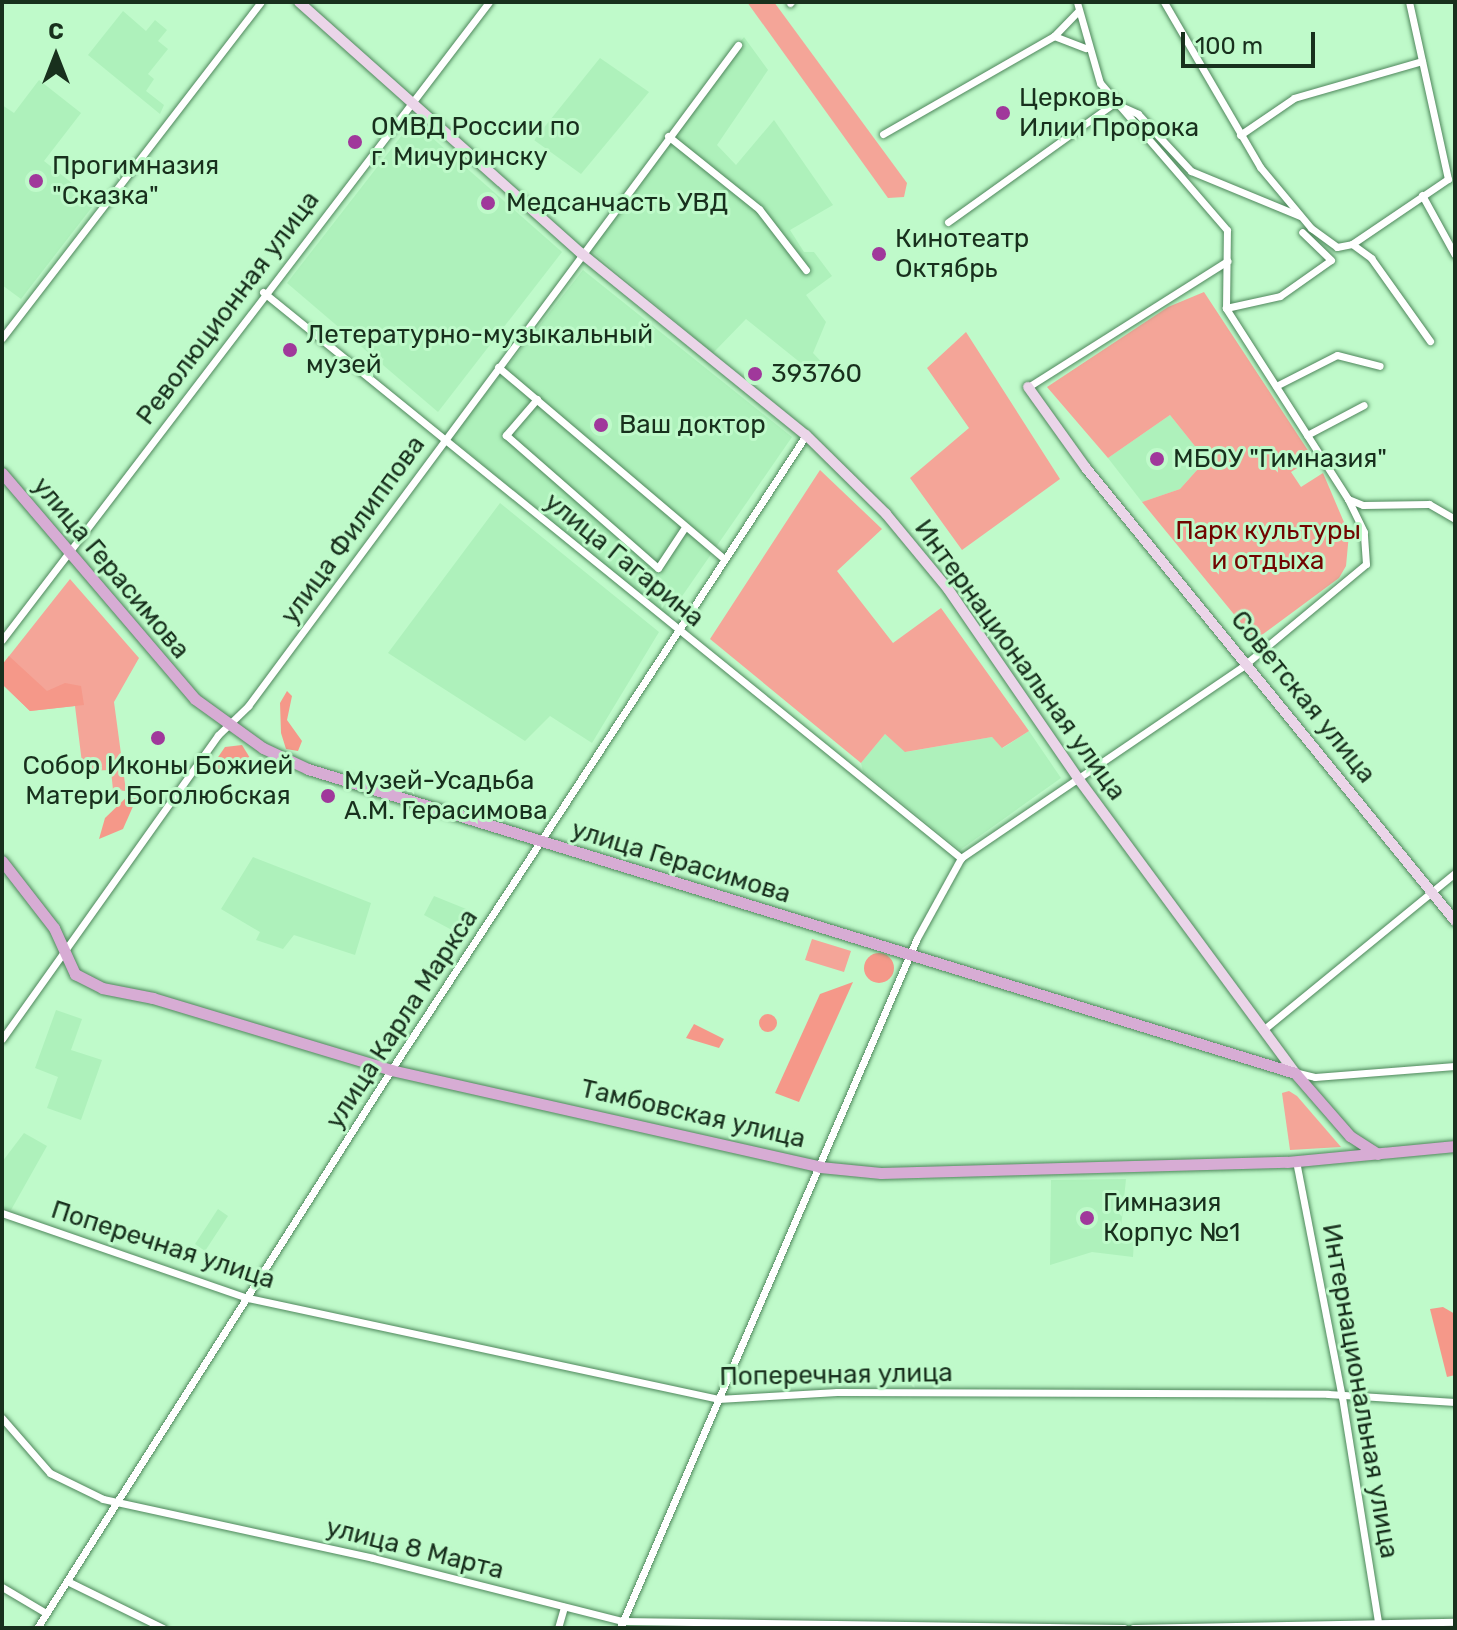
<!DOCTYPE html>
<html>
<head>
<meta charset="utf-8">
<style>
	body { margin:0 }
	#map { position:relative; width:1457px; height:1630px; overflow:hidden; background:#bffaca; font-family:Rubik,sans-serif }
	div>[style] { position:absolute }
	.built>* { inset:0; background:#aef1bb }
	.green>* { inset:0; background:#f4a598 }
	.forest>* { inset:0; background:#f59889 }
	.round { border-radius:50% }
	.roads { filter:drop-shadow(0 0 2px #4f875c) drop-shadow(0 0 2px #4f875c) }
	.minor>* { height:7px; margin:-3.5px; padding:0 3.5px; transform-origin:3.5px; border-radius:3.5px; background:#fff }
	.secondary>* { height:10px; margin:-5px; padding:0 5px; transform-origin:5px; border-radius:5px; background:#ebd5e9 }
	.primary>* { height:11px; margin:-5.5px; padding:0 5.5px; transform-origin:5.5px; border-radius:5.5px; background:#d7acd4 }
	.dots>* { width:22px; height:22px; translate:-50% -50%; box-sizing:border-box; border:4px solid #bffaca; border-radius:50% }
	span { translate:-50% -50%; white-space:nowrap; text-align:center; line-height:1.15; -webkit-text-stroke:6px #bffaca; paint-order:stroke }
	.poi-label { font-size:26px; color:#18301d }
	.left { translate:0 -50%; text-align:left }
	.street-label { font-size:26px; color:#18301d }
	.park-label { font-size:26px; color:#710501 }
	.frame { position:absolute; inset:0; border:4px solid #18301d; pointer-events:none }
	.north { position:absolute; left:16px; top:16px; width:80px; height:80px; -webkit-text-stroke:6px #bffaca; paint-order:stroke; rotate:0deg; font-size:22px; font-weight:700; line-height:32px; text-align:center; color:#18301d }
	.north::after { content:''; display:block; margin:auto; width:28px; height:36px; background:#18301d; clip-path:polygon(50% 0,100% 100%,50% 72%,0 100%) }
	.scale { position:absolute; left:1181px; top:32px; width:134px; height:36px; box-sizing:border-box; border:4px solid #18301d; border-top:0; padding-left:10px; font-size:24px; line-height:28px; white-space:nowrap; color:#18301d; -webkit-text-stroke:6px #bffaca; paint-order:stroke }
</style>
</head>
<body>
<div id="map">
	<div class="built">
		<div style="clip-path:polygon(123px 11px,146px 31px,155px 20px,167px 30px,158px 41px,168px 49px,148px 74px,154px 79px,146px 91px,164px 105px,160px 114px,88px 55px)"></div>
		<div style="clip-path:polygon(744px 37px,768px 70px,717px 145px,736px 165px,774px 120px,833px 205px,790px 230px,804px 252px,814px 252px,832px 276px,806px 295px,826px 322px,813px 353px,828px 369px,816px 383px,802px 364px,746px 319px,713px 353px,586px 246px)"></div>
		<div style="clip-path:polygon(600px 58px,649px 92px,581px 174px,534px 140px)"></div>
		<div style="clip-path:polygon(39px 80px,81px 113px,44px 161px,96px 202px,21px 299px,2px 285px,2px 105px,14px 113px)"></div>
		<div style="clip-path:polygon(413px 121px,562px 252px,438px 412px,287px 283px)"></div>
		<div style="clip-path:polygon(583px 270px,792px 437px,667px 618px,451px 438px)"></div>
		<div style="clip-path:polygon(1170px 415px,1206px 460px,1180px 489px,1142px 502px,1108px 458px)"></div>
		<div style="clip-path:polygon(500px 503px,659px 632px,592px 743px,550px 716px,525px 741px,388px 653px)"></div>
		<div style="clip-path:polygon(1029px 731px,1061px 778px,960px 850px,863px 771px,861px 763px,885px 734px,906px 752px,992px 737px,1003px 748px)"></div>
		<div style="clip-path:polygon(253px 857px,371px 903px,355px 955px,294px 935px,283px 949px,256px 940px,260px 932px,221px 909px)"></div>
		<div style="clip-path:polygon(434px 896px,476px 913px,463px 936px,424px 915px)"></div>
		<div style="clip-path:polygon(56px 1010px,82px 1019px,71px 1050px,102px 1060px,81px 1120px,47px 1108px,58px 1077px,35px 1068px)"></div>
		<div style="clip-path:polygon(24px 1133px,47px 1146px,11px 1210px,2px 1207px,2px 1162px)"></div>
		<div style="clip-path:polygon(1126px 1179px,1120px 1238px,1134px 1240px,1133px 1257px,1092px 1252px,1050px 1265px,1051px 1180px)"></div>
		<div style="clip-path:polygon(218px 1209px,228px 1216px,205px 1251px,195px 1244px)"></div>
	</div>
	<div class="green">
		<div style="clip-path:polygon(747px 2px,774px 2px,907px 183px,904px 197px,888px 198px)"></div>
		<div style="clip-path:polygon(1204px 292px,1313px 458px,1291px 472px,1301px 487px,1323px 473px,1349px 534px,1346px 566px,1339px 578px,1255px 640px,1142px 502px,1180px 489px,1206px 460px,1170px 415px,1108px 458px,1047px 387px,1168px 307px)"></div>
		<div style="clip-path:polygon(966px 332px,1060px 479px,962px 550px,910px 478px,969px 428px,927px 368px)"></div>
		<div style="clip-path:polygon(820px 470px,882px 529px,837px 571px,893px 643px,941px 608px,1029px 731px,1002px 748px,992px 737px,905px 752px,885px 734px,861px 763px,710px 639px)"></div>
		<div style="clip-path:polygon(70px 579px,139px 658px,114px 702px,126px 791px,113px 790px,111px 770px,83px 771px,75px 706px,30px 711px,2px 684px,2px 665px)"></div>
		<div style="clip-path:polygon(812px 939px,851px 951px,844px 972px,805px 960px)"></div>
		<div style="clip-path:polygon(1289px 1091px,1297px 1096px,1341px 1147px,1290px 1150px,1282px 1093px)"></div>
	</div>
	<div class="forest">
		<div style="clip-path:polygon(9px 656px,47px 691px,65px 683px,81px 686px,84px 705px,30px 711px,2px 684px,2px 665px)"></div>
		<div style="clip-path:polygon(287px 691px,292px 696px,287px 720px,302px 741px,298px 751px,286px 749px,281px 733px,280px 703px)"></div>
		<div style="clip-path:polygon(242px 745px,250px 758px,244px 766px,219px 774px,212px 766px,225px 747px)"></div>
		<div style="clip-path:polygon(133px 791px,138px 795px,123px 829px,99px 839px,105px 818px)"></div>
		<div class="round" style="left:864px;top:953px;width:30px;height:30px"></div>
		<div style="clip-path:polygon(853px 982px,799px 1102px,775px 1093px,820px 994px)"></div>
		<div class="round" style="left:759px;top:1014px;width:18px;height:18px"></div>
		<div style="clip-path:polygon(694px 1024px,724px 1039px,719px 1048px,686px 1038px)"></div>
		<div style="clip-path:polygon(1443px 1307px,1455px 1314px,1455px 1375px,1447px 1377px,1430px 1309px)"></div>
	</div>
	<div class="roads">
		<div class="minor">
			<div style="left:1164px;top:2px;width:191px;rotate:59.8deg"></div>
			<div style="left:1260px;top:167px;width:80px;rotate:50.1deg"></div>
			<div style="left:1311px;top:228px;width:32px;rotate:36deg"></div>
			<div style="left:1337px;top:247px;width:15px;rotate:-11deg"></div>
			<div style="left:1352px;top:244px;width:116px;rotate:-34.1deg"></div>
			<div style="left:1448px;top:179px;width:181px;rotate:-102.4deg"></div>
			<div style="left:790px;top:3px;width:1px;rotate:-45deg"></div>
			<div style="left:1054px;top:36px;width:34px;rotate:21deg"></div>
			<div style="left:1116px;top:104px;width:24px;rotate:24deg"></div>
			<div style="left:1138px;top:114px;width:78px;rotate:47.1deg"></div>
			<div style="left:1191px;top:171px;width:118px;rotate:22.4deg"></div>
			<div style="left:883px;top:134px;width:197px;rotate:-29.8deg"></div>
			<div style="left:1054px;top:36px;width:35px;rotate:-46deg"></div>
			<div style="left:1240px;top:135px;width:65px;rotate:-34.4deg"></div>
			<div style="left:1294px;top:98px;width:133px;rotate:-16.1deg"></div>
			<div style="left:668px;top:136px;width:117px;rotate:38.7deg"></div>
			<div style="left:759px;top:209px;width:77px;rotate:52.4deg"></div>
			<div style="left:1422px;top:195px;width:68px;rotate:61.2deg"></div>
			<div style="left:948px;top:222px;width:204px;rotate:-35.6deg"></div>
			<div style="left:1352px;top:244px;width:24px;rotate:36deg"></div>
			<div style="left:1371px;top:258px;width:102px;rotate:54.6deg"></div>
			<div style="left:263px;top:292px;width:899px;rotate:39.04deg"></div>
			<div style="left:1226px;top:308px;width:55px;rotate:-12.5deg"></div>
			<div style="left:1280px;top:296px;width:62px;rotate:-35.2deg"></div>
			<div style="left:1331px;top:260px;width:40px;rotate:-136deg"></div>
			<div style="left:2px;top:338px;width:424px;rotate:-52.4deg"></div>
			<div style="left:498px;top:367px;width:297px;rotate:40.3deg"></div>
			<div style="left:1276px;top:386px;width:68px;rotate:-26.9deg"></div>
			<div style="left:1337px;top:355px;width:44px;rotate:14.3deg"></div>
			<div style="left:1028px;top:387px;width:236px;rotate:-32.3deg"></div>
			<div style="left:537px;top:399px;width:48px;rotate:130.7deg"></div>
			<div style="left:506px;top:435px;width:202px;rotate:41.2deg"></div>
			<div style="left:658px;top:568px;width:49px;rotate:-56.6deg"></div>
			<div style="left:1307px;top:435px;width:64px;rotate:-27.8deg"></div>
			<div style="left:1348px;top:499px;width:16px;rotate:22deg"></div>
			<div style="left:1363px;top:505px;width:66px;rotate:-0.9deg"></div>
			<div style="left:1429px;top:504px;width:30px;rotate:30deg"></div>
			<div style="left:2px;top:640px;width:803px;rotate:-52.64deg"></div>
			<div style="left:1263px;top:1030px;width:248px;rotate:-39.3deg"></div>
			<div style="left:2px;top:1039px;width:373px;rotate:-54.6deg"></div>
			<div style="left:218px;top:735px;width:42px;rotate:-44deg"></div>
			<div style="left:248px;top:706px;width:823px;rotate:-53.45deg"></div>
			<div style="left:1298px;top:1073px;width:17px;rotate:13deg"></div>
			<div style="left:1315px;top:1077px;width:140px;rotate:-4.5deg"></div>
			<div style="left:1296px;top:1161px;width:240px;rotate:79deg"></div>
			<div style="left:1342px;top:1397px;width:234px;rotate:80.9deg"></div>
			<div style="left:2px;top:1213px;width:260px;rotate:19.1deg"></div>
			<div style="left:248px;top:1298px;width:481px;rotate:12.1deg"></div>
			<div style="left:718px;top:1399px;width:119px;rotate:-3.4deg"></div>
			<div style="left:837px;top:1392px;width:491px;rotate:0.2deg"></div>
			<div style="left:1328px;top:1394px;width:127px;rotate:3.6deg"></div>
			<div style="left:2px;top:1418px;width:73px;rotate:48.9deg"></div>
			<div style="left:50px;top:1473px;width:59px;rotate:26.1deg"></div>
			<div style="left:103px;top:1499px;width:276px;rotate:12.3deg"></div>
			<div style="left:373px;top:1558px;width:257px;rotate:14.2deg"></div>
			<div style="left:622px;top:1621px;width:502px;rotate:0.8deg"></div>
			<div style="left:67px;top:1581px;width:107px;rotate:26.1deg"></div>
			<div style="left:2px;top:1587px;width:51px;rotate:30.6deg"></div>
			<div style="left:37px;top:1628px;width:661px;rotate:-57.61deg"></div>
			<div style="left:391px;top:1070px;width:759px;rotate:-56.83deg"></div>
			<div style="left:558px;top:1628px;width:22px;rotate:-74deg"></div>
			<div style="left:620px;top:1628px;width:751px;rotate:-66.71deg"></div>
			<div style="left:917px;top:938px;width:91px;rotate:-61.2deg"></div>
			<div style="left:961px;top:858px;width:340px;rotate:-34.2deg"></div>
			<div style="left:1242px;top:667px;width:161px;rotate:-39.7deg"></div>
			<div style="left:1366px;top:564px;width:32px;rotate:-94deg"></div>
			<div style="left:1364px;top:532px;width:37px;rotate:-116deg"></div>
			<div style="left:1348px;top:499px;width:227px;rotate:-122.6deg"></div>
			<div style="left:1226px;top:308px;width:78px;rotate:-89.3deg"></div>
			<div style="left:1227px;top:230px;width:194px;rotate:-130.8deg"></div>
			<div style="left:1100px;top:83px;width:84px;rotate:-105.9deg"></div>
			<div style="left:1133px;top:1628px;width:322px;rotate:-1.1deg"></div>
		</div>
		<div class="secondary">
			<div style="left:299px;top:2px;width:378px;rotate:41.7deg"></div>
			<div style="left:581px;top:253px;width:289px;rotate:39deg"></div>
			<div style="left:806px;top:435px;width:112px;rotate:44.6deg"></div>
			<div style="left:886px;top:514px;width:97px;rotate:50.4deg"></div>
			<div style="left:948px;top:589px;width:233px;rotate:55.5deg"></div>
			<div style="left:1080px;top:781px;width:363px;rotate:53.6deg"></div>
			<div style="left:1028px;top:387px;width:100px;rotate:54.4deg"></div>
			<div style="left:1086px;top:468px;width:584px;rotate:50.83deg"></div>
		</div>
		<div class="primary">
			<div style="left:2px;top:473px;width:297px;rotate:49.5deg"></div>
			<div style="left:195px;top:699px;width:84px;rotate:35.8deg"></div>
			<div style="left:263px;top:748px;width:50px;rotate:25deg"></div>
			<div style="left:308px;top:769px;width:1033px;rotate:17.12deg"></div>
			<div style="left:1295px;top:1073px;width:84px;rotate:48.9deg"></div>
			<div style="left:1350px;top:1136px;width:33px;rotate:33deg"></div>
			<div style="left:2px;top:861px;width:85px;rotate:52.2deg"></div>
			<div style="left:54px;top:928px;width:51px;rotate:65.5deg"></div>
			<div style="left:75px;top:974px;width:30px;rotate:27deg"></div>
			<div style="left:102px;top:988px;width:52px;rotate:11.1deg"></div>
			<div style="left:153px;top:998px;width:249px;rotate:16.8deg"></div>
			<div style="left:391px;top:1070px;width:440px;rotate:12.7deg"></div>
			<div style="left:820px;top:1167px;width:61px;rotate:5.6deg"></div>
			<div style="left:881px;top:1173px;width:406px;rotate:-1.6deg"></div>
			<div style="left:1287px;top:1162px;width:169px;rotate:-5.4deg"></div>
		</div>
	</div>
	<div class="dots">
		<div style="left:1003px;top:113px;background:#a0389b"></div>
		<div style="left:355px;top:142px;background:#a0389b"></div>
		<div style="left:36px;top:181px;background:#a0389b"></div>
		<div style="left:488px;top:203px;background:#a0389b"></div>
		<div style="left:879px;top:254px;background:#a0389b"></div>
		<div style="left:290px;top:350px;background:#a0389b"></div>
		<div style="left:755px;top:374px;background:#a0389b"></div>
		<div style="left:601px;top:425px;background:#a0389b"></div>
		<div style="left:1157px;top:459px;background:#a0389b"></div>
		<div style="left:158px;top:738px;background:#a0389b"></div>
		<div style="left:328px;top:796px;background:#a0389b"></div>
		<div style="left:1087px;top:1218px;background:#a0389b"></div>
	</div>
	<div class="poi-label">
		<span class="left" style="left:1019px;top:113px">Церковь<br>Илии Пророка</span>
		<span class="left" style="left:371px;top:142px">ОМВД России по<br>г. Мичуринску</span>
		<span class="left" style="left:52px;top:181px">Прогимназия<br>"Сказка"</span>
		<span class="left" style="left:506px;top:203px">Медсанчасть УВД</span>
		<span class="left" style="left:895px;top:254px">Кинотеатр<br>Октябрь</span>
		<span class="left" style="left:306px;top:350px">Летературно-музыкальный<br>музей</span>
		<span class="left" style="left:771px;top:374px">393760</span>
		<span class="left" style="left:619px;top:425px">Ваш доктор</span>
		<span class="left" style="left:1173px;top:459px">МБОУ "Гимназия"</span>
		<span style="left:158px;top:781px">Собор Иконы Божией<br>Матери Боголюбская</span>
		<span class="left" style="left:344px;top:796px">Музей-Усадьба<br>А.М. Герасимова</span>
		<span class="left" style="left:1103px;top:1218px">Гимназия<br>Корпус №1</span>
	</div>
	<div class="street-label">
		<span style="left:228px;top:308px;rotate:-53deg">Революционная улица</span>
		<span style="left:353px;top:530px;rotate:-54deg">улица Филиппова</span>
		<span style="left:624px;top:560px;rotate:39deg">улица Гагарина</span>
		<span style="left:111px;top:568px;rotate:50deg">улица Герасимова</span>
		<span style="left:1020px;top:660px;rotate:54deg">Интернациональная улица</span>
		<span style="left:1303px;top:697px;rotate:51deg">Советская улица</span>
		<span style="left:681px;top:862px;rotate:17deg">улица Герасимова</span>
		<span style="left:402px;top:1019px;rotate:-57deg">улица Карла Маркса</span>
		<span style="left:693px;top:1114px;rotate:13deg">Тамбовская улица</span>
		<span style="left:163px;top:1245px;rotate:18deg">Поперечная улица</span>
		<span style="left:836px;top:1375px;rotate:-1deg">Поперечная улица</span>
		<span style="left:1360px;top:1391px;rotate:80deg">Интернациональная улица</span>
		<span style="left:415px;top:1549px;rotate:14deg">улица 8 Марта</span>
	</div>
	<div class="park-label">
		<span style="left:1268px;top:546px">Парк культуры<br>и отдыха</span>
	</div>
	<div class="frame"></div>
	<div class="north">С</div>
	<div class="scale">100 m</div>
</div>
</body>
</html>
